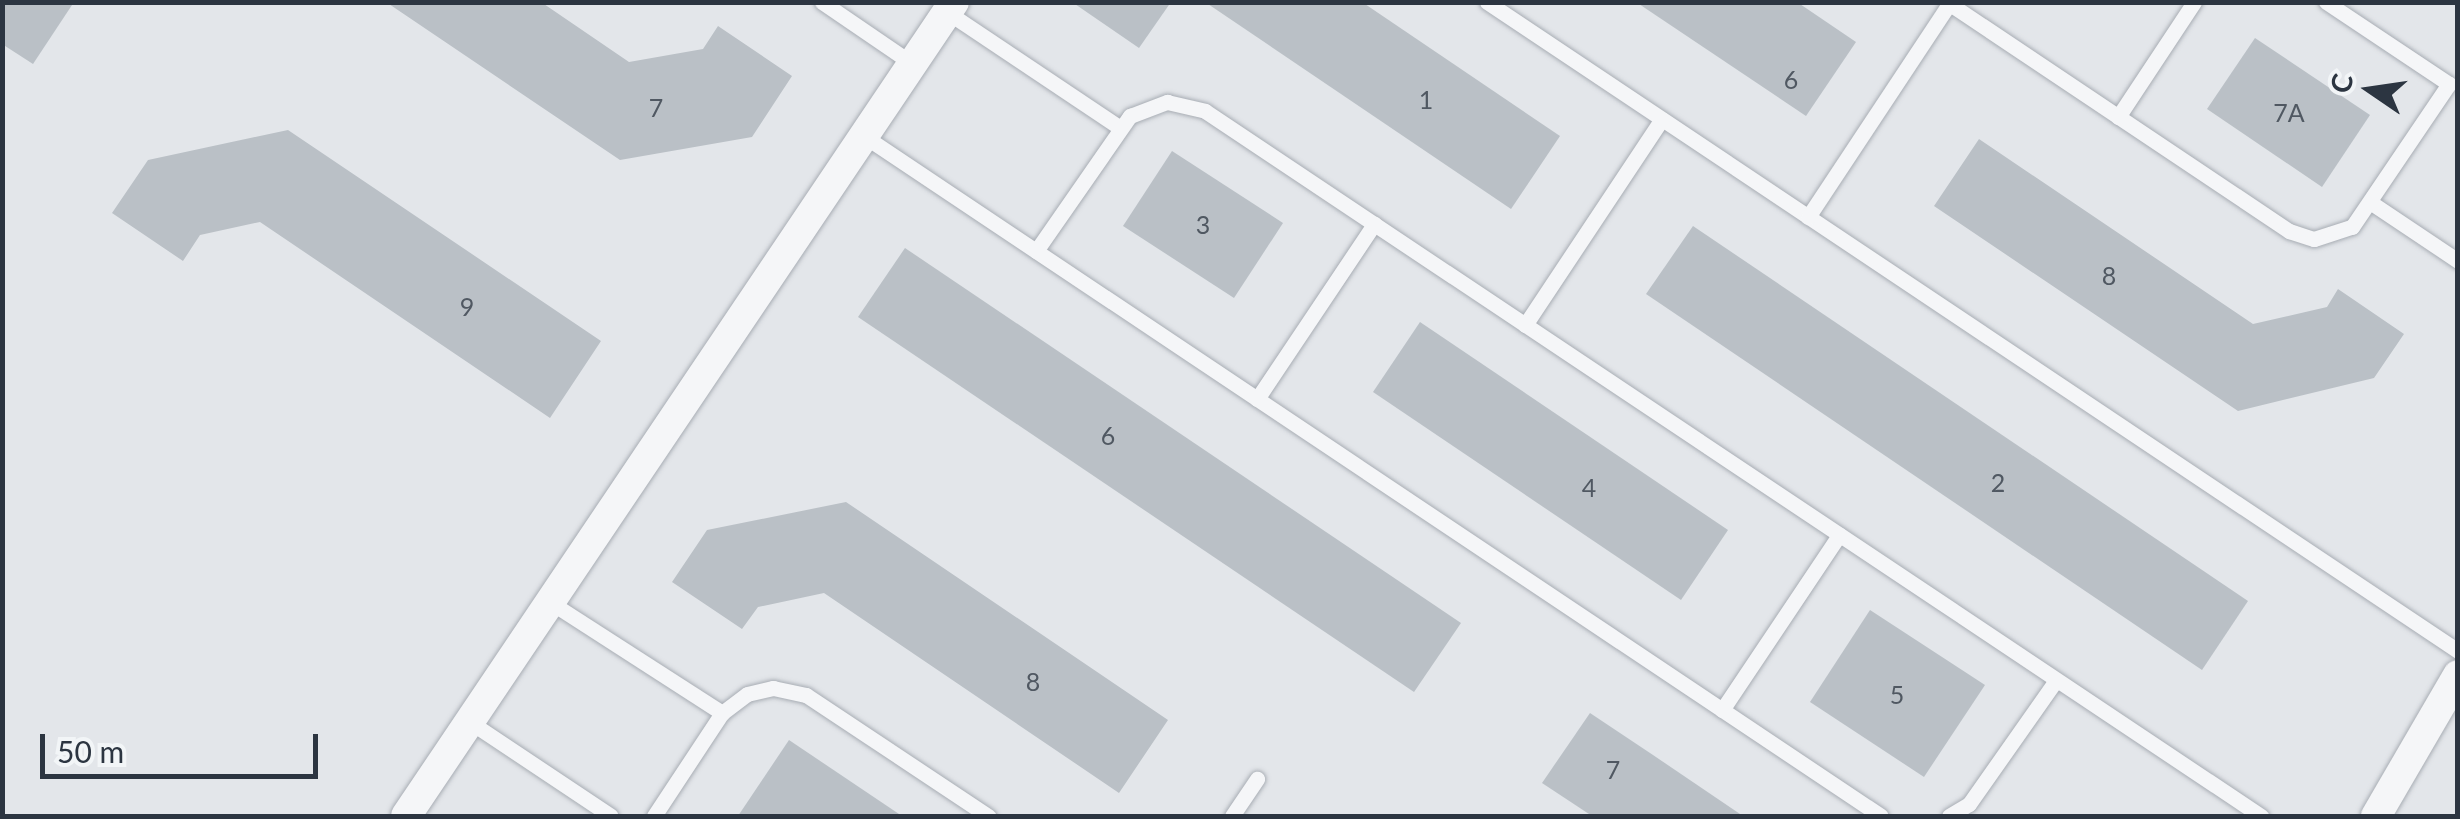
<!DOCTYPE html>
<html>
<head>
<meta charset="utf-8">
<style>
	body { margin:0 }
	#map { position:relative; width:2460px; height:819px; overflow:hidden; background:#e3e6ea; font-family:Lato,sans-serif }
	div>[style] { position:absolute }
	.building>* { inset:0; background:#bac0c6 }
	.roads { filter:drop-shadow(0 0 2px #a8adb4) drop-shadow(0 0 2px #a8adb4) }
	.service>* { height:15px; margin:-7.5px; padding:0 7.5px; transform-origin:7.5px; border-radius:7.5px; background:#f5f6f8 }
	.minor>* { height:30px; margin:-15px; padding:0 15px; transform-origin:15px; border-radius:15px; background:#f5f6f8 }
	span { translate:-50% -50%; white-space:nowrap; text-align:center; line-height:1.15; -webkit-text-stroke:8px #f2f5f7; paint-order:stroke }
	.number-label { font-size:25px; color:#505862 }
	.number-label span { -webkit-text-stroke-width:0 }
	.frame { position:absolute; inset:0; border:5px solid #2c3541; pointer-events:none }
	.north { position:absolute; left:2320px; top:40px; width:100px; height:100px; -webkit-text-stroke:8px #f2f5f7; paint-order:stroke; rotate:283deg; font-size:28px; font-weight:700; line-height:40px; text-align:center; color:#2c3541 }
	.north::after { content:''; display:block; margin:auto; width:35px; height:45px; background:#2c3541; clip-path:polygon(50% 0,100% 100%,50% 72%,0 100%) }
	.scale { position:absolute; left:40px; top:734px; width:278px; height:45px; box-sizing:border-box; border:5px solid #2c3541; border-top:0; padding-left:12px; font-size:30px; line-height:35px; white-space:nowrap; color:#2c3541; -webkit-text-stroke:8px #f2f5f7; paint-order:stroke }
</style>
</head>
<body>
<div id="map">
	<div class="building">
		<div style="clip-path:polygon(2px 2px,74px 2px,33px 64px,2px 44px)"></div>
		<div style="clip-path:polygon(386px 2px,541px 2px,629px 62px,703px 49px,718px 26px,792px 76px,752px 137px,620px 160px)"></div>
		<div style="clip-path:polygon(1072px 2px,1171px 2px,1139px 48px)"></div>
		<div style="clip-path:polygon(1205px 2px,1362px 2px,1560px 136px,1511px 209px)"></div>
		<div style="clip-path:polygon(1636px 2px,1797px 2px,1856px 42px,1806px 116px)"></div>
		<div style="clip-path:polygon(2255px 38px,2370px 115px,2322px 187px,2207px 109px)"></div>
		<div style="clip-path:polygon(288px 130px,601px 341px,550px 418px,260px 222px,200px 235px,183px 261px,112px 213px,148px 160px)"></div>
		<div style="clip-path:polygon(1979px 139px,2253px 324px,2327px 307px,2338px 289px,2404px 334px,2374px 378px,2238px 411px,1934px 206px)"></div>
		<div style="clip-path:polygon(1172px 151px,1283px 223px,1234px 298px,1123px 226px)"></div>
		<div style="clip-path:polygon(1693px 226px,2248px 601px,2202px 670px,1646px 294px)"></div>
		<div style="clip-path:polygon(905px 248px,1461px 623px,1414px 692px,858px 317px)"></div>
		<div style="clip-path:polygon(1420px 322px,1728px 530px,1681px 600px,1373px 392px)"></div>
		<div style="clip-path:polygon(846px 502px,1168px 720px,1119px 793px,824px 593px,758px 607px,742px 629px,672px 582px,707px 530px)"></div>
		<div style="clip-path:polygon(1870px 610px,1985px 685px,1924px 777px,1810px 702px)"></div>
		<div style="clip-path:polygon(1590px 713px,1653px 755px,1743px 816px,1592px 816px,1542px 783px)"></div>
		<div style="clip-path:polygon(789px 740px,902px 816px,738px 816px)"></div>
	</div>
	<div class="roads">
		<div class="service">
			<div style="left:822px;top:2px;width:110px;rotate:34.3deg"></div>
			<div style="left:1487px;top:2px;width:1168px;rotate:33.76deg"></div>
			<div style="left:1947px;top:2px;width:412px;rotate:33.8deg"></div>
			<div style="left:2289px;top:231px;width:26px;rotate:18deg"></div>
			<div style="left:2314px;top:239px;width:40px;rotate:-18deg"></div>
			<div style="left:2352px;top:227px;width:173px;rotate:-55.9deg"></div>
			<div style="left:2449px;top:84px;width:148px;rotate:-146.3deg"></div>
			<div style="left:947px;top:12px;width:207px;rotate:33.8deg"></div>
			<div style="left:2118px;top:117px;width:138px;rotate:-56.5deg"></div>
			<div style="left:864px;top:136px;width:1223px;rotate:33.77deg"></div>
			<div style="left:2370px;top:202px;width:106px;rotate:33.8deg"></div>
			<div style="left:1808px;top:217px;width:255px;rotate:-56.5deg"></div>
			<div style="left:1036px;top:251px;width:165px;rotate:-55.2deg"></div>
			<div style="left:1130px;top:116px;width:40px;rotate:-21deg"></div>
			<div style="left:1167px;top:102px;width:39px;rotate:13deg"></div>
			<div style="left:1205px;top:111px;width:1270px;rotate:33.73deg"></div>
			<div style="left:1525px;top:325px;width:247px;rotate:-56.4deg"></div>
			<div style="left:1257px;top:399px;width:211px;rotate:-56.2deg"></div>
			<div style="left:550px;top:602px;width:205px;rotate:32.8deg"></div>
			<div style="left:1722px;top:710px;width:211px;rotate:-56.2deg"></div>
			<div style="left:470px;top:722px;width:169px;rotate:33.7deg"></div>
			<div style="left:654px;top:816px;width:123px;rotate:-56.6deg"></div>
			<div style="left:722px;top:713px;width:31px;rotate:-37deg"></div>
			<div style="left:747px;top:694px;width:27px;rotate:-13deg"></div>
			<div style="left:773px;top:688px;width:34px;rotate:12deg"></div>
			<div style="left:806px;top:695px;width:219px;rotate:33.6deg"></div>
			<div style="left:1232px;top:816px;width:45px;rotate:-56deg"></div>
			<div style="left:1949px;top:816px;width:23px;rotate:-31deg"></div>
			<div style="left:1969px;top:804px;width:151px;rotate:-54.9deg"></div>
		</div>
		<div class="minor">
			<div style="left:406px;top:816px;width:981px;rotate:-56.05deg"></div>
			<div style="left:2376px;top:816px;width:163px;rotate:-59.8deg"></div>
		</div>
	</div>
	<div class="number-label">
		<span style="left:1791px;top:79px">6</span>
		<span style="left:1426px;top:99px">1</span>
		<span style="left:656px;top:107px">7</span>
		<span style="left:2289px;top:112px">7А</span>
		<span style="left:1203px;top:224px">3</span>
		<span style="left:2109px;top:275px">8</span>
		<span style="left:467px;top:306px">9</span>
		<span style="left:1108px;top:435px">6</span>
		<span style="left:1998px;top:482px">2</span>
		<span style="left:1589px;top:487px">4</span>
		<span style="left:1033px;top:681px">8</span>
		<span style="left:1897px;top:694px">5</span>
		<span style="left:1613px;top:769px">7</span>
	</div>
	<div class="frame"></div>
	<div class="north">С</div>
	<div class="scale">50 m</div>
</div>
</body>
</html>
